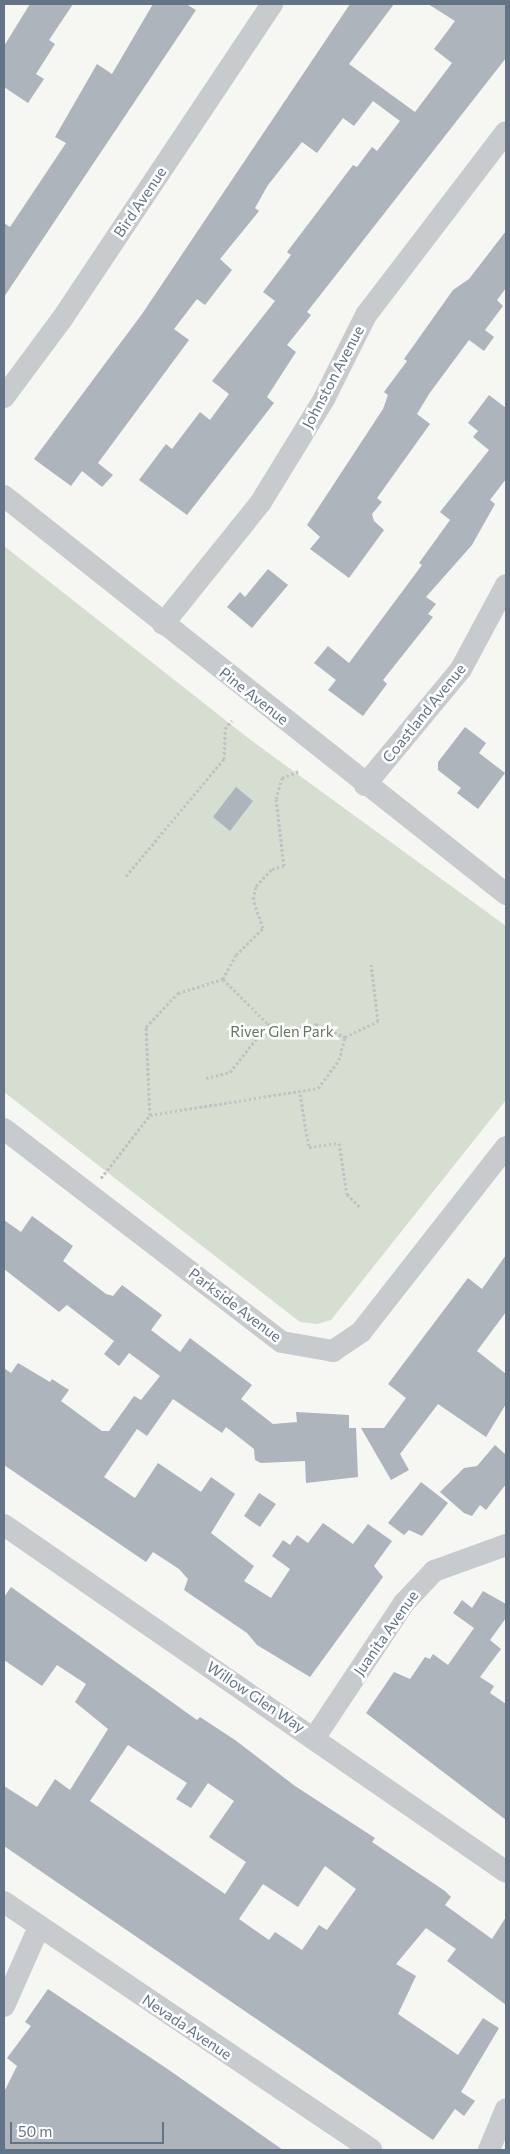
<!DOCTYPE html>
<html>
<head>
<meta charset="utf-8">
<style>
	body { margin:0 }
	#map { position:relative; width:510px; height:2154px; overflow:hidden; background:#f6f6f2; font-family:Commissioner,sans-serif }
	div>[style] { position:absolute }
	.green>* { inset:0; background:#d6ded2 }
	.building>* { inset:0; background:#adb4bb }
	.path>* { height:3px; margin-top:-1.5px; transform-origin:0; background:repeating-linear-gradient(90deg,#c0c2c4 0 2.5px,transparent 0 5px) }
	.minor>* { height:22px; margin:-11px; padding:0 11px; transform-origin:11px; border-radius:11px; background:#c8cbce }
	span { translate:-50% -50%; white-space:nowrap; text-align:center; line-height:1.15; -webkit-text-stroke:5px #fff; paint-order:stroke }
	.street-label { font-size:15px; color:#627486 }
	.park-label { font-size:15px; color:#62785d }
	.frame { position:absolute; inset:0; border:5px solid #627486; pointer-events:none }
	.scale { position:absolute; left:10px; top:2122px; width:154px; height:22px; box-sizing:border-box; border:2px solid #627486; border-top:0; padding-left:6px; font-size:15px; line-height:18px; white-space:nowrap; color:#627486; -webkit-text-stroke:4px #fff; paint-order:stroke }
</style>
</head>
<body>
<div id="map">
	<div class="green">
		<div style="clip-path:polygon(4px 546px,252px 741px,506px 926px,506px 1100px,331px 1320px,317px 1324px,300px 1322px,4px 1092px)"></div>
	</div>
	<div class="building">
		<div style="clip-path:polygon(30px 4px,73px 4px,49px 40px,55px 44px,36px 74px,44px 79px,28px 103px,4px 87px,4px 46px)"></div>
		<div style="clip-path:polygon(153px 4px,186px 4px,196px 10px,4px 297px,4px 223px,10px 227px,66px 143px,55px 137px,97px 64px,112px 74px)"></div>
		<div style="clip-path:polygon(350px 4px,394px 4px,349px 64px,415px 112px,452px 63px,434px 49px,455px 21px,428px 4px,506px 4px,506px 58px,307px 312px,311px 315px,287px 345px,296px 352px,267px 397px,274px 403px,187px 515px,139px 480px,166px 444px,172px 449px,200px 412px,210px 420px,229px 394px,212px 381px,275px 301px,263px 292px,291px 255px,287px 252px,353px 165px,357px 167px,372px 147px,377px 151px,400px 121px,373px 101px,354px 126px,343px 118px,317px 153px,302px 142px,268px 185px,255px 208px,259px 211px,220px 259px,232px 270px,205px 305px,197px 299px,174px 329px,189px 340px,98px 463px,113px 475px,102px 487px,82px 471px,71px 486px,34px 459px,142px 314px)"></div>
		<div style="clip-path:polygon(506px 231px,506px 288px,497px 300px,503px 306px,485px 330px,494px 337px,484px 351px,469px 340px,429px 394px,417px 414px,430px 424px,377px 498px,382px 502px,372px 514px,374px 521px,384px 530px,349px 578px,310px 549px,320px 537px,307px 525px,383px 409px,388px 395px,384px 392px,407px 361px,404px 359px,453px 290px,469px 279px)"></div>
		<div style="clip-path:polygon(489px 395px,506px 408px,506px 479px,490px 500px,495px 504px,472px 545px,426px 597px,436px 604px,428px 614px,433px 617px,383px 680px,387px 684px,363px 716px,328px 690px,336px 680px,314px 663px,328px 646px,349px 663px,422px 565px,419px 563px,450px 520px,440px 512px,489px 450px,473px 437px,478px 431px,468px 423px)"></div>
		<div style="clip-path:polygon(268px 569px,288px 585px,252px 628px,227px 607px,240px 592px,245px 597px)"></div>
		<div style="clip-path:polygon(465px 727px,486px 743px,479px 753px,505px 773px,478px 809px,457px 793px,461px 788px,438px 770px,438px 762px)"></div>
		<div style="clip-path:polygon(236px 787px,253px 801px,230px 831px,213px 817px)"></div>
		<div style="clip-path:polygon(32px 1216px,73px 1246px,63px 1261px,106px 1294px,113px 1296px,122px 1285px,162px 1315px,151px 1330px,180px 1352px,190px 1338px,252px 1385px,241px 1399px,273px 1424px,297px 1422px,296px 1412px,349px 1415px,349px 1428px,356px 1428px,358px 1477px,306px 1483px,305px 1461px,261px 1463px,255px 1460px,254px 1449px,226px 1427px,222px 1433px,173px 1399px,147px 1436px,137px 1429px,104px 1477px,135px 1498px,158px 1463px,201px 1492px,211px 1477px,235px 1494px,211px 1533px,254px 1566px,244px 1581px,271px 1598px,290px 1569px,272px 1556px,283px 1540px,290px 1545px,297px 1535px,308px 1543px,323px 1523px,353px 1544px,368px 1524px,392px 1541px,374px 1566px,383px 1577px,310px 1677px,257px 1645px,247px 1633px,184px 1590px,188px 1579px,179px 1569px,153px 1552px,146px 1562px,4px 1465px,4px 1368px,11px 1373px,18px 1363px,50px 1382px,52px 1379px,69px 1390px,61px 1401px,102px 1431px,109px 1431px,134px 1396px,141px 1400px,160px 1376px,129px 1353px,119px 1366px,104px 1354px,114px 1341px,67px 1305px,59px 1312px,4px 1269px,4px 1220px,21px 1232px)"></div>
		<div style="clip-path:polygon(506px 1255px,506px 1312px,477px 1351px,506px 1374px,506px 1404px,486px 1437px,438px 1404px,400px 1454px,409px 1470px,391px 1480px,361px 1428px,384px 1428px,406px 1398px,388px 1384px,468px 1278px,482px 1289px)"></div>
		<div style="clip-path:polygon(495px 1445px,506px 1455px,506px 1484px,486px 1510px,480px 1505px,472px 1516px,464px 1513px,440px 1492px,464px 1468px,477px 1466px)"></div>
		<div style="clip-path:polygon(421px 1482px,448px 1503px,422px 1536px,409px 1530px,404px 1535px,388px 1523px)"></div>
		<div style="clip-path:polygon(259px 1493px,276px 1504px,260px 1527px,244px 1516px)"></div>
		<div style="clip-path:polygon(evenodd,11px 1587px,197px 1720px,200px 1717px,235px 1740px,295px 1786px,375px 1838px,372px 1842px,445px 1891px,451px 1897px,445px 1905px,492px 1939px,506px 1917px,506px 2005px,447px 1961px,456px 1949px,426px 1928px,396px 1964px,416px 1976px,398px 2014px,458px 2055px,483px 2018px,499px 2028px,461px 2092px,475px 2101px,464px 2116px,455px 2109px,433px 2140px,4px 1846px,4px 1786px,37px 1807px,55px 1779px,70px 1790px,108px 1729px,75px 1702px,86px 1684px,57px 1665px,42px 1686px,4px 1660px,4px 1597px,11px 1587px,128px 1745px,187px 1783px,176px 1799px,191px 1808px,208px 1783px,234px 1801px,209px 1837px,246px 1862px,225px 1894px,90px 1801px,128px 1745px,11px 1587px,325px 1866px,356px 1889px,327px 1930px,319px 1925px,302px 1950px,275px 1932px,269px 1940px,239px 1919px,263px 1884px,298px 1907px,325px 1866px)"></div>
		<div style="clip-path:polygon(483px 1591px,506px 1604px,506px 1618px,490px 1640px,501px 1649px,480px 1677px,494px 1686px,490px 1693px,506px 1704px,506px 1820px,366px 1713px,394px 1672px,410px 1679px,425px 1657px,430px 1659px,433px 1654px,448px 1665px,474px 1628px,453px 1613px,462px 1600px,472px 1608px)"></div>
		<div style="clip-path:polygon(48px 1989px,169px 2070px,283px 2150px,4px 2150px,4px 2092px,17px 2066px,7px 2058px,31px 2026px,25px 2022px)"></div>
	</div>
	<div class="path">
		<div style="left:126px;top:876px;width:153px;rotate:-50.1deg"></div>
		<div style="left:224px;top:759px;width:30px;rotate:-88deg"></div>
		<div style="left:225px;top:729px;width:11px;rotate:-52deg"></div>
		<div style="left:223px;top:979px;width:64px;rotate:45deg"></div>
		<div style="left:268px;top:1024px;width:27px;rotate:10deg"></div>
		<div style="left:295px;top:1029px;width:22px;rotate:-13deg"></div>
		<div style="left:316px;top:1024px;width:32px;rotate:24deg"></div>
		<div style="left:206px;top:1078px;width:25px;rotate:-14deg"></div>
		<div style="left:230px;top:1072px;width:61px;rotate:-51.6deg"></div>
		<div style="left:300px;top:1094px;width:54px;rotate:80.4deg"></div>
		<div style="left:309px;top:1147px;width:30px;rotate:-8deg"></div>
		<div style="left:339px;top:1143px;width:52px;rotate:81.1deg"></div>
		<div style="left:347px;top:1194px;width:18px;rotate:45deg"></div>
		<div style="left:150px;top:1115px;width:170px;rotate:-9.1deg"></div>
		<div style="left:318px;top:1088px;width:35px;rotate:-53deg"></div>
		<div style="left:339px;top:1060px;width:24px;rotate:-75deg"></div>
		<div style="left:345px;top:1037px;width:37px;rotate:-26deg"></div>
		<div style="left:378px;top:1021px;width:57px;rotate:-97deg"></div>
		<div style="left:101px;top:1178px;width:80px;rotate:-52.1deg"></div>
		<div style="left:150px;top:1115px;width:88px;rotate:-92.6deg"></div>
		<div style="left:146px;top:1027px;width:47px;rotate:-46.7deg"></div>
		<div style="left:178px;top:993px;width:47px;rotate:-17.3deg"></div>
		<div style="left:223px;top:979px;width:27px;rotate:-62deg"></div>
		<div style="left:236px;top:955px;width:38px;rotate:-45deg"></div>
		<div style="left:263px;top:928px;width:31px;rotate:-109deg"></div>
		<div style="left:253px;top:899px;width:13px;rotate:-77deg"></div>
		<div style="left:256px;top:886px;width:23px;rotate:-47deg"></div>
		<div style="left:272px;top:869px;width:12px;rotate:-14deg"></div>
		<div style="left:284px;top:866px;width:67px;rotate:-96.8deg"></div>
		<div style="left:276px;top:799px;width:22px;rotate:-74deg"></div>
		<div style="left:282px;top:778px;width:18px;rotate:-22deg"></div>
	</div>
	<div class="minor">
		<div style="left:4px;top:397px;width:97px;rotate:-53.4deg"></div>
		<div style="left:62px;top:319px;width:379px;rotate:-56.3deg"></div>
		<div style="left:4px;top:496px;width:641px;rotate:38.41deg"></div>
		<div style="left:163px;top:624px;width:156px;rotate:-51.2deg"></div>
		<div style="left:261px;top:502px;width:121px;rotate:-58.5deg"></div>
		<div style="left:324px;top:399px;width:94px;rotate:-63.4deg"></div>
		<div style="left:366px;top:315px;width:230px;rotate:-52.6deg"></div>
		<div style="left:365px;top:785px;width:151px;rotate:-50.4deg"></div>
		<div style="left:461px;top:669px;width:95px;rotate:-61.8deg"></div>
		<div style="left:4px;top:1129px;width:350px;rotate:37.5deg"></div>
		<div style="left:282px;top:1342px;width:52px;rotate:10deg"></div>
		<div style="left:333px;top:1351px;width:34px;rotate:-34deg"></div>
		<div style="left:361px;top:1332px;width:235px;rotate:-51.9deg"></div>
		<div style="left:4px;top:1525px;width:610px;rotate:34.65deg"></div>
		<div style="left:315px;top:1737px;width:161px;rotate:-56.4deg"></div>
		<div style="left:404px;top:1603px;width:44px;rotate:-46.8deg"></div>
		<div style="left:434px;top:1571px;width:77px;rotate:-19.9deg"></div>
		<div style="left:4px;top:1902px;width:443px;rotate:34deg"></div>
		<div style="left:4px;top:2006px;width:86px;rotate:-66.1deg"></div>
		<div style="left:489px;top:2150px;width:44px;rotate:-67.5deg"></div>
	</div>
	<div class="street-label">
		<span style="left:140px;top:202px;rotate:-56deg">Bird Avenue</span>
		<span style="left:333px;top:377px;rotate:-62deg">Johnston Avenue</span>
		<span style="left:254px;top:696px;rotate:38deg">Pine Avenue</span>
		<span style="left:424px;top:713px;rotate:-51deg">Coastland Avenue</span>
		<span style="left:235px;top:1305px;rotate:37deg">Parkside Avenue</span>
		<span style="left:386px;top:1633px;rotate:-55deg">Juanita Avenue</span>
		<span style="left:256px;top:1697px;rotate:34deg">Willow Glen Way</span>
		<span style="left:187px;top:2027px;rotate:34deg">Nevada Avenue</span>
	</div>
	<div class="park-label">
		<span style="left:282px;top:1032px">River Glen Park</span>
	</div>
	<div class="frame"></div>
	<div class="scale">50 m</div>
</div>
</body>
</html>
